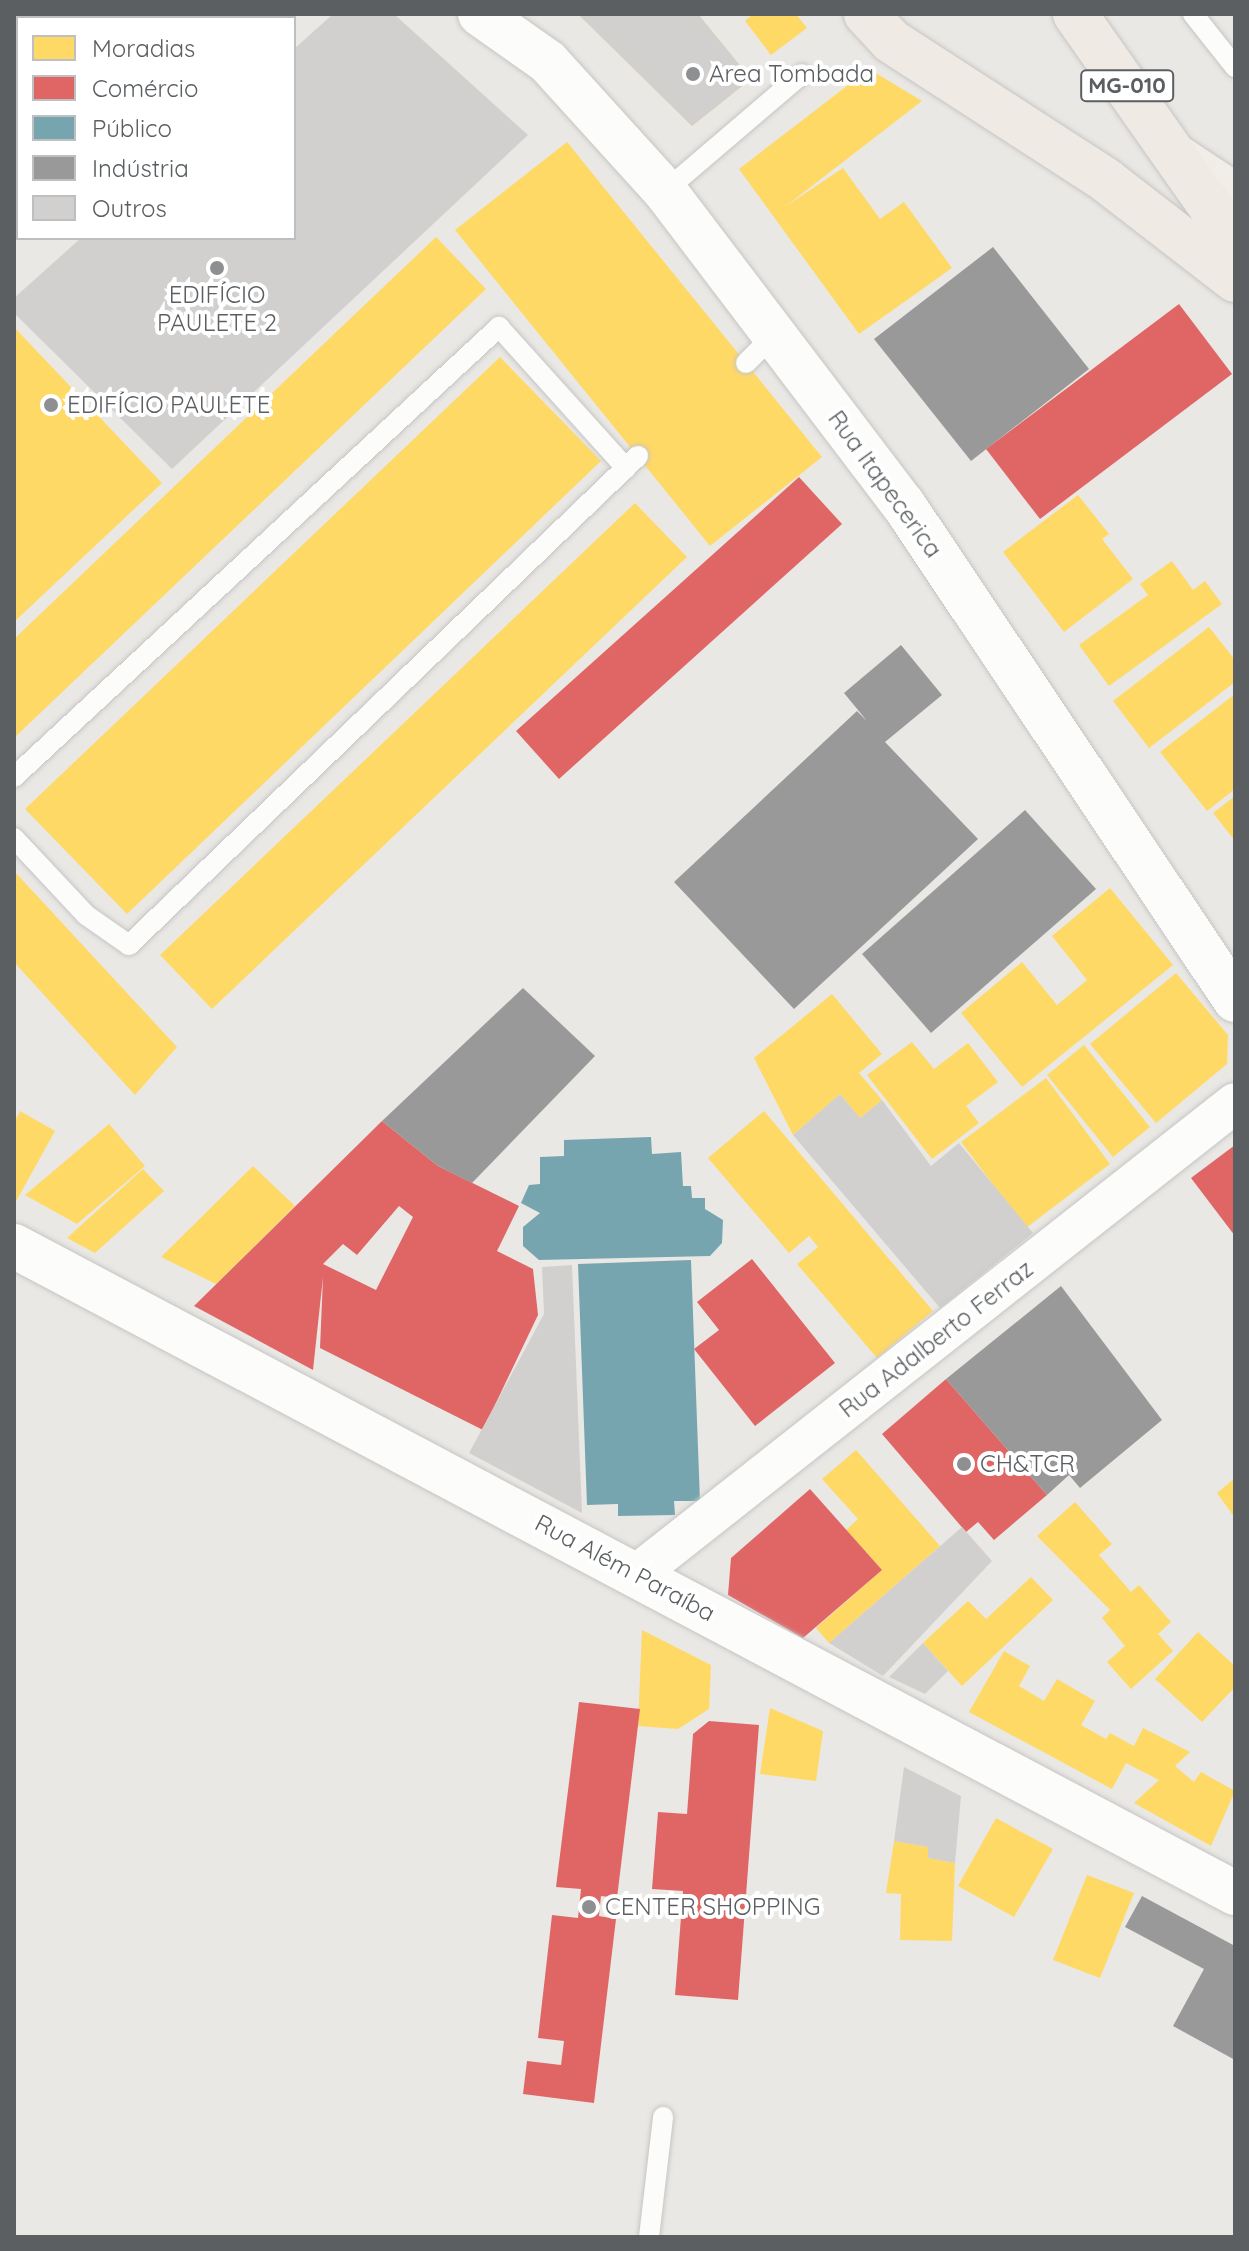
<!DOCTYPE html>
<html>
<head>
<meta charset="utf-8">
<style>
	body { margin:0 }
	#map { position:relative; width:1249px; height:2251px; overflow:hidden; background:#eae8e4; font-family:Quicksand,sans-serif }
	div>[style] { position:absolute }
	.homes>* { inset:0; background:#ffd966 }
	.shops>* { inset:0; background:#e06666 }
	.public>* { inset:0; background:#76a5af }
	.industry>* { inset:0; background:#999 }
	.building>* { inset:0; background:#d2d0ce }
	.roads { filter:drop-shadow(0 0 2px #c6c5c5) drop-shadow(0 0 2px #c6c5c5) }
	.service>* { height:20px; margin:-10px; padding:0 10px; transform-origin:10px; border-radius:10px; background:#fcfcfb }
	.minor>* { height:40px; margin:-20px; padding:0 20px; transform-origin:20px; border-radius:20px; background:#fcfcfb }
	.tertiary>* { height:44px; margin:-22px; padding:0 22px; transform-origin:22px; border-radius:22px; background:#fcfcfb }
	.primary>* { height:44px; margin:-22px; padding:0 22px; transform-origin:22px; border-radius:22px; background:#f1eee7 }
	.trunk>* { height:44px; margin:-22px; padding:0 22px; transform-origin:22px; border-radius:22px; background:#efebe4 }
	.dots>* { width:22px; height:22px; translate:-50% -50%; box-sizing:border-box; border:4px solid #fff; border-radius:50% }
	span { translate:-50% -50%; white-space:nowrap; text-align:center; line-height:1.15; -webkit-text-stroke:8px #fff; paint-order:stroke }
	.shield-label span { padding:2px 6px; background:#fff; border:2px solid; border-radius:6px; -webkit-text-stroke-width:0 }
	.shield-label { font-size:22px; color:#5b5f62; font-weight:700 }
	.poi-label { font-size:24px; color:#5b5f62 }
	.left { translate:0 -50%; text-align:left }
	.street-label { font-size:24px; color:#5b5f62 }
	.frame { position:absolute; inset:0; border:16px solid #5b5f62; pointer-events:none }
	.legend { position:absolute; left:16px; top:16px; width:280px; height:224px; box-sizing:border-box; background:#fff; border:2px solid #bdbfc0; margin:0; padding:10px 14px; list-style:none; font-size:24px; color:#5b5f62 }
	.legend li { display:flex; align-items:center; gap:16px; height:40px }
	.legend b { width:40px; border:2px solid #bdbfc0 }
</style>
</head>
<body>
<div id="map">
	<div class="homes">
		<div style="clip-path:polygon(18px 14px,109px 14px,105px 18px)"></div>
		<div style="clip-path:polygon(116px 14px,244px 14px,248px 18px,112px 18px)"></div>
		<div style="clip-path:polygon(578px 14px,698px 14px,751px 79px,692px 126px)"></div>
		<div style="clip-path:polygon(753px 14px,796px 14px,807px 28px,771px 55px,745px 21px)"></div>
		<div style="clip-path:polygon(14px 21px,18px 25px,14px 72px)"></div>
		<div style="clip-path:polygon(869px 69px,922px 101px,786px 206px,843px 168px,880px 219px,904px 202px,952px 268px,859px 334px,739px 169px)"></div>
		<div style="clip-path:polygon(14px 87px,18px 91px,14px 147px)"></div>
		<div style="clip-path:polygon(567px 142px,822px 457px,710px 546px,455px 230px)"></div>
		<div style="clip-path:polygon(436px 237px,486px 289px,14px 738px,14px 639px)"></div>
		<div style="clip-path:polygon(14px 327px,162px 483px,14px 622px)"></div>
		<div style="clip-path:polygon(500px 357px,601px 461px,127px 914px,25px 809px)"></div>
		<div style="clip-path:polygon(1078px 495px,1109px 534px,1102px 539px,1133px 579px,1064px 632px,1003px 552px)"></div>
		<div style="clip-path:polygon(635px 503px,687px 557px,212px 1009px,160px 955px)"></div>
		<div style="clip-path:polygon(1172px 561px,1193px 590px,1205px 581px,1222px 604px,1109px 686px,1079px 645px,1148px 595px,1140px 584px)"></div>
		<div style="clip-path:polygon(1209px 627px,1235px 660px,1235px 682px,1149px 748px,1113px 701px)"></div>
		<div style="clip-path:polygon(1235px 694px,1235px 789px,1207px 811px,1160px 752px)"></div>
		<div style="clip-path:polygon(1235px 796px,1235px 841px,1213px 813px)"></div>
		<div style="clip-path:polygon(14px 871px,177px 1047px,135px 1095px,14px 962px)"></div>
		<div style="clip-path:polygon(1110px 888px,1173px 965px,1022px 1087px,961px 1013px,1022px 962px,1057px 1005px,1087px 980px,1052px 936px)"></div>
		<div style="clip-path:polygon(1176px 973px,1228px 1035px,1227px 1064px,1156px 1123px,1090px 1044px)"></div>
		<div style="clip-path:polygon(832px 994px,882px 1054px,859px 1073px,882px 1100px,860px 1118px,840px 1094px,793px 1135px,754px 1058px)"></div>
		<div style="clip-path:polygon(912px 1042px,934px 1069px,968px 1043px,998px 1082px,966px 1106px,979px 1123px,932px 1159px,867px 1075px)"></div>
		<div style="clip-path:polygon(1084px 1045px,1150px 1127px,1113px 1157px,1047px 1075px)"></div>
		<div style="clip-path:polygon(1046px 1078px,1110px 1164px,1026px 1228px,961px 1142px)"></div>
		<div style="clip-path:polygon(20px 1111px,55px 1131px,14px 1205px,14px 1123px)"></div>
		<div style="clip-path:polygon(764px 1111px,933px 1311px,877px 1358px,797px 1264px,818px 1247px,809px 1236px,789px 1253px,708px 1158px)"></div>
		<div style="clip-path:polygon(109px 1124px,145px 1166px,77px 1224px,25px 1195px)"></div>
		<div style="clip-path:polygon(253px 1166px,295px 1206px,216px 1284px,161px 1257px)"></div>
		<div style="clip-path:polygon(143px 1169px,164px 1191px,95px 1253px,67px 1238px)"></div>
		<div style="clip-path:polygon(856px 1450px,940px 1546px,829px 1643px,816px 1628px,882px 1570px,846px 1530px,858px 1519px,822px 1479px)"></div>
		<div style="clip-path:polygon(1235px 1478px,1235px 1518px,1217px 1493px)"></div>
		<div style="clip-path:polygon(1075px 1502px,1112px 1544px,1099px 1555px,1131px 1592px,1139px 1585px,1171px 1622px,1158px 1634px,1173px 1651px,1131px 1689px,1107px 1662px,1125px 1646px,1102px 1618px,1110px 1610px,1037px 1536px)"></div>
		<div style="clip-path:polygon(1031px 1577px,1053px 1600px,962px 1686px,923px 1643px,968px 1601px,986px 1619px)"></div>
		<div style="clip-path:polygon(642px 1630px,711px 1665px,709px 1709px,678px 1729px,638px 1726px)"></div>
		<div style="clip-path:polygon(1198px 1632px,1235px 1666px,1235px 1687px,1202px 1722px,1155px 1679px)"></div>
		<div style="clip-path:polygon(1004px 1651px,1030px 1666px,1019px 1686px,1044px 1701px,1057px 1679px,1095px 1701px,1081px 1725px,1106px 1739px,1110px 1733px,1134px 1746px,1143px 1728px,1190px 1752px,1175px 1766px,1194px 1782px,1201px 1772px,1235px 1791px,1211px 1846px,1134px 1803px,1159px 1780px,1126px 1763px,1112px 1789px,969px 1712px)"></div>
		<div style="clip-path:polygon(770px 1708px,823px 1731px,816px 1781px,760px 1774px)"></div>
		<div style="clip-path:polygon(996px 1818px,1053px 1849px,1014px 1917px,958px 1886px)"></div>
		<div style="clip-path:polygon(894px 1841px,928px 1847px,928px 1858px,955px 1863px,952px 1941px,900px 1940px,901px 1894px,886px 1893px)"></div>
		<div style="clip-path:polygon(1087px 1875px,1134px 1893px,1100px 1978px,1053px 1960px)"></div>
	</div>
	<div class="shops">
		<div style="clip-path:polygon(1179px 304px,1232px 374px,1040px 519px,986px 449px)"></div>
		<div style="clip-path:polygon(799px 477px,842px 524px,559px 779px,516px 731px)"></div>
		<div style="clip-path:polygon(evenodd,382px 1121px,438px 1166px,519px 1206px,497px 1251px,533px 1269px,538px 1315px,483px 1430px,320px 1348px,323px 1277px,313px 1370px,194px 1306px,382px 1121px,399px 1206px,413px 1217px,376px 1290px,323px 1264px,343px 1244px,357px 1255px,399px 1206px)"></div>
		<div style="clip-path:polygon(1235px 1145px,1235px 1236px,1191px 1178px)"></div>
		<div style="clip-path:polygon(752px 1259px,835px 1363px,755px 1426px,694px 1349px,719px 1330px,697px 1302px)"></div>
		<div style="clip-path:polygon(946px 1379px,1047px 1495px,994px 1540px,978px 1522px,966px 1532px,882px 1434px)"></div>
		<div style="clip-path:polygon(810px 1489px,882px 1570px,803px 1638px,728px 1595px,731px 1558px)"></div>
		<div style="clip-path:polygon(579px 1702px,640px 1709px,617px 1898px,601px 1896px,599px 1916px,616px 1919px,594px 2103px,523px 2094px,527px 2061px,561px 2065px,564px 2041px,538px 2038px,552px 1915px,578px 1918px,581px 1889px,556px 1887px)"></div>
		<div style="clip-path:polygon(709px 1721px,759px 1725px,738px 2000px,675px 1995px,683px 1891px,652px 1889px,658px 1812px,687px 1814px,693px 1734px)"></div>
	</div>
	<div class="public">
		<div style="clip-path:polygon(651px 1137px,652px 1154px,681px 1152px,683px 1186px,691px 1186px,692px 1198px,705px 1198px,705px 1209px,723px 1220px,722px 1243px,710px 1256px,539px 1260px,523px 1246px,523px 1227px,540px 1213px,521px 1203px,529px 1185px,540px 1184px,540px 1157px,564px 1156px,564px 1140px)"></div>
		<div style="clip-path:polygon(691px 1260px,700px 1501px,674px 1501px,675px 1515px,618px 1516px,618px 1504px,587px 1505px,578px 1264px)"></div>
	</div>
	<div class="industry">
		<div style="clip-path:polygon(993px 247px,1089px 369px,971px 461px,874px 339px)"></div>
		<div style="clip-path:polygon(901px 645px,942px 695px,885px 742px,978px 839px,794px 1009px,674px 882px,857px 711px,867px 721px,844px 693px)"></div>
		<div style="clip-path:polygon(1025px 810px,1096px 889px,931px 1033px,862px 954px)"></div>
		<div style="clip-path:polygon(523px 988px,595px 1056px,472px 1183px,438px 1166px,382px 1121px)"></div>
		<div style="clip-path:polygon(1061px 1286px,1162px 1420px,1080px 1488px,1069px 1475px,1047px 1495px,946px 1379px)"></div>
		<div style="clip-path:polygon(1142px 1896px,1235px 1946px,1235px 2060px,1173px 2026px,1204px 1969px,1125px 1927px)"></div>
	</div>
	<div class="building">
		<div style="clip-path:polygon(333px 14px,394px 14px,528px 135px,172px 469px,14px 313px,14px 298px,81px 238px,294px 238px,294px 49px)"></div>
		<div style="clip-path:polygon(578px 14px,698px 14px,751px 79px,692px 126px)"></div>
		<div style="clip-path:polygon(840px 1094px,860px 1118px,882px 1100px,931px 1166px,959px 1143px,1033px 1233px,940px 1308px,793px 1135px)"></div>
		<div style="clip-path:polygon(572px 1265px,582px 1513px,469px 1453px,544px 1314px,542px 1267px)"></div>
		<div style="clip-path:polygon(962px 1527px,992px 1561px,883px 1676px,829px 1643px)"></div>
		<div style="clip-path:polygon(923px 1643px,948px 1671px,925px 1694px,889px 1677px)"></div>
		<div style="clip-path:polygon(904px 1767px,961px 1796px,955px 1863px,928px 1858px,928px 1847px,894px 1841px)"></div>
	</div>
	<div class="roads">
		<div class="service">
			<div style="left:1193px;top:14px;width:68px;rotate:51.6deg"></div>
			<div style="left:665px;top:191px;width:180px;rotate:-40.5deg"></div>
			<div style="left:746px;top:363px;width:40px;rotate:-45deg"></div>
			<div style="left:14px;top:777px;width:662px;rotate:-42.86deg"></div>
			<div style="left:499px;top:327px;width:190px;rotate:48deg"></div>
			<div style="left:14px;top:838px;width:105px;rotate:46.9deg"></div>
			<div style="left:86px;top:915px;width:52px;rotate:34.9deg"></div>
			<div style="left:129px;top:945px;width:706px;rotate:-43.85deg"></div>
			<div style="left:649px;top:2237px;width:121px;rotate:-83.3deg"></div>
		</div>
		<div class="minor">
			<div style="left:637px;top:1574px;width:761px;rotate:-38.22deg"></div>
		</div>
		<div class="tertiary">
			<div style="left:480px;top:14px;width:83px;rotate:35.2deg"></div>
			<div style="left:548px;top:62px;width:174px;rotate:47.8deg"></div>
			<div style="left:665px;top:191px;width:393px;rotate:52.8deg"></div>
			<div style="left:903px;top:504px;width:597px;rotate:56.2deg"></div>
			<div style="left:14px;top:1246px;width:1382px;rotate:27.92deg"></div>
		</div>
		<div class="primary">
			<div style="left:1179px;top:158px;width:67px;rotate:33.5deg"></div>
		</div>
		<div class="trunk">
			<div style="left:866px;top:14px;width:37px;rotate:47deg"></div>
			<div style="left:891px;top:41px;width:257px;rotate:32.9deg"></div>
			<div style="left:1107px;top:181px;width:162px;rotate:37.7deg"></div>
			<div style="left:1075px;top:14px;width:279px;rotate:54.9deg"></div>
		</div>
	</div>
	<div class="dots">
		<div style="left:693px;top:74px;background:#8d8f90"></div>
		<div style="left:217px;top:268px;background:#8d8f90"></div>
		<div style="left:51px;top:405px;background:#8d8f90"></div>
		<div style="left:964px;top:1464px;background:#8d8f90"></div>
		<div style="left:589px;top:1907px;background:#8d8f90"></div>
	</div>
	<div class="shield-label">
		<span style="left:1127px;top:86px">MG-010</span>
	</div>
	<div class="poi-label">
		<span class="left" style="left:709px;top:74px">Area Tombada</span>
		<span style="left:217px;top:309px">EDIFÍCIO<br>PAULETE 2</span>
		<span class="left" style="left:67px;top:405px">EDIFÍCIO PAULETE</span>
		<span class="left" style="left:980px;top:1464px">CH&amp;TCR</span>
		<span class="left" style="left:605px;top:1907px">CENTER SHOPPING</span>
	</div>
	<div class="street-label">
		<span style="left:885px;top:484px;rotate:54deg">Rua Itapecerica</span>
		<span style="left:936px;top:1339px;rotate:-38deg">Rua Adalberto Ferraz</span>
		<span style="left:625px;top:1568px;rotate:28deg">Rua Além Paraíba</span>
	</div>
	<div class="frame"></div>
	<ul class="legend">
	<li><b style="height:22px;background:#ffd966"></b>Moradias</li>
	<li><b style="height:22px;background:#e06666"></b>Comércio</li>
	<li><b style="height:22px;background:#76a5af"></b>Público</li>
	<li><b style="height:22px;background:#999"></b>Indústria</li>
	<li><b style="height:22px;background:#d2d0ce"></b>Outros</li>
	</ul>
</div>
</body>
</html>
